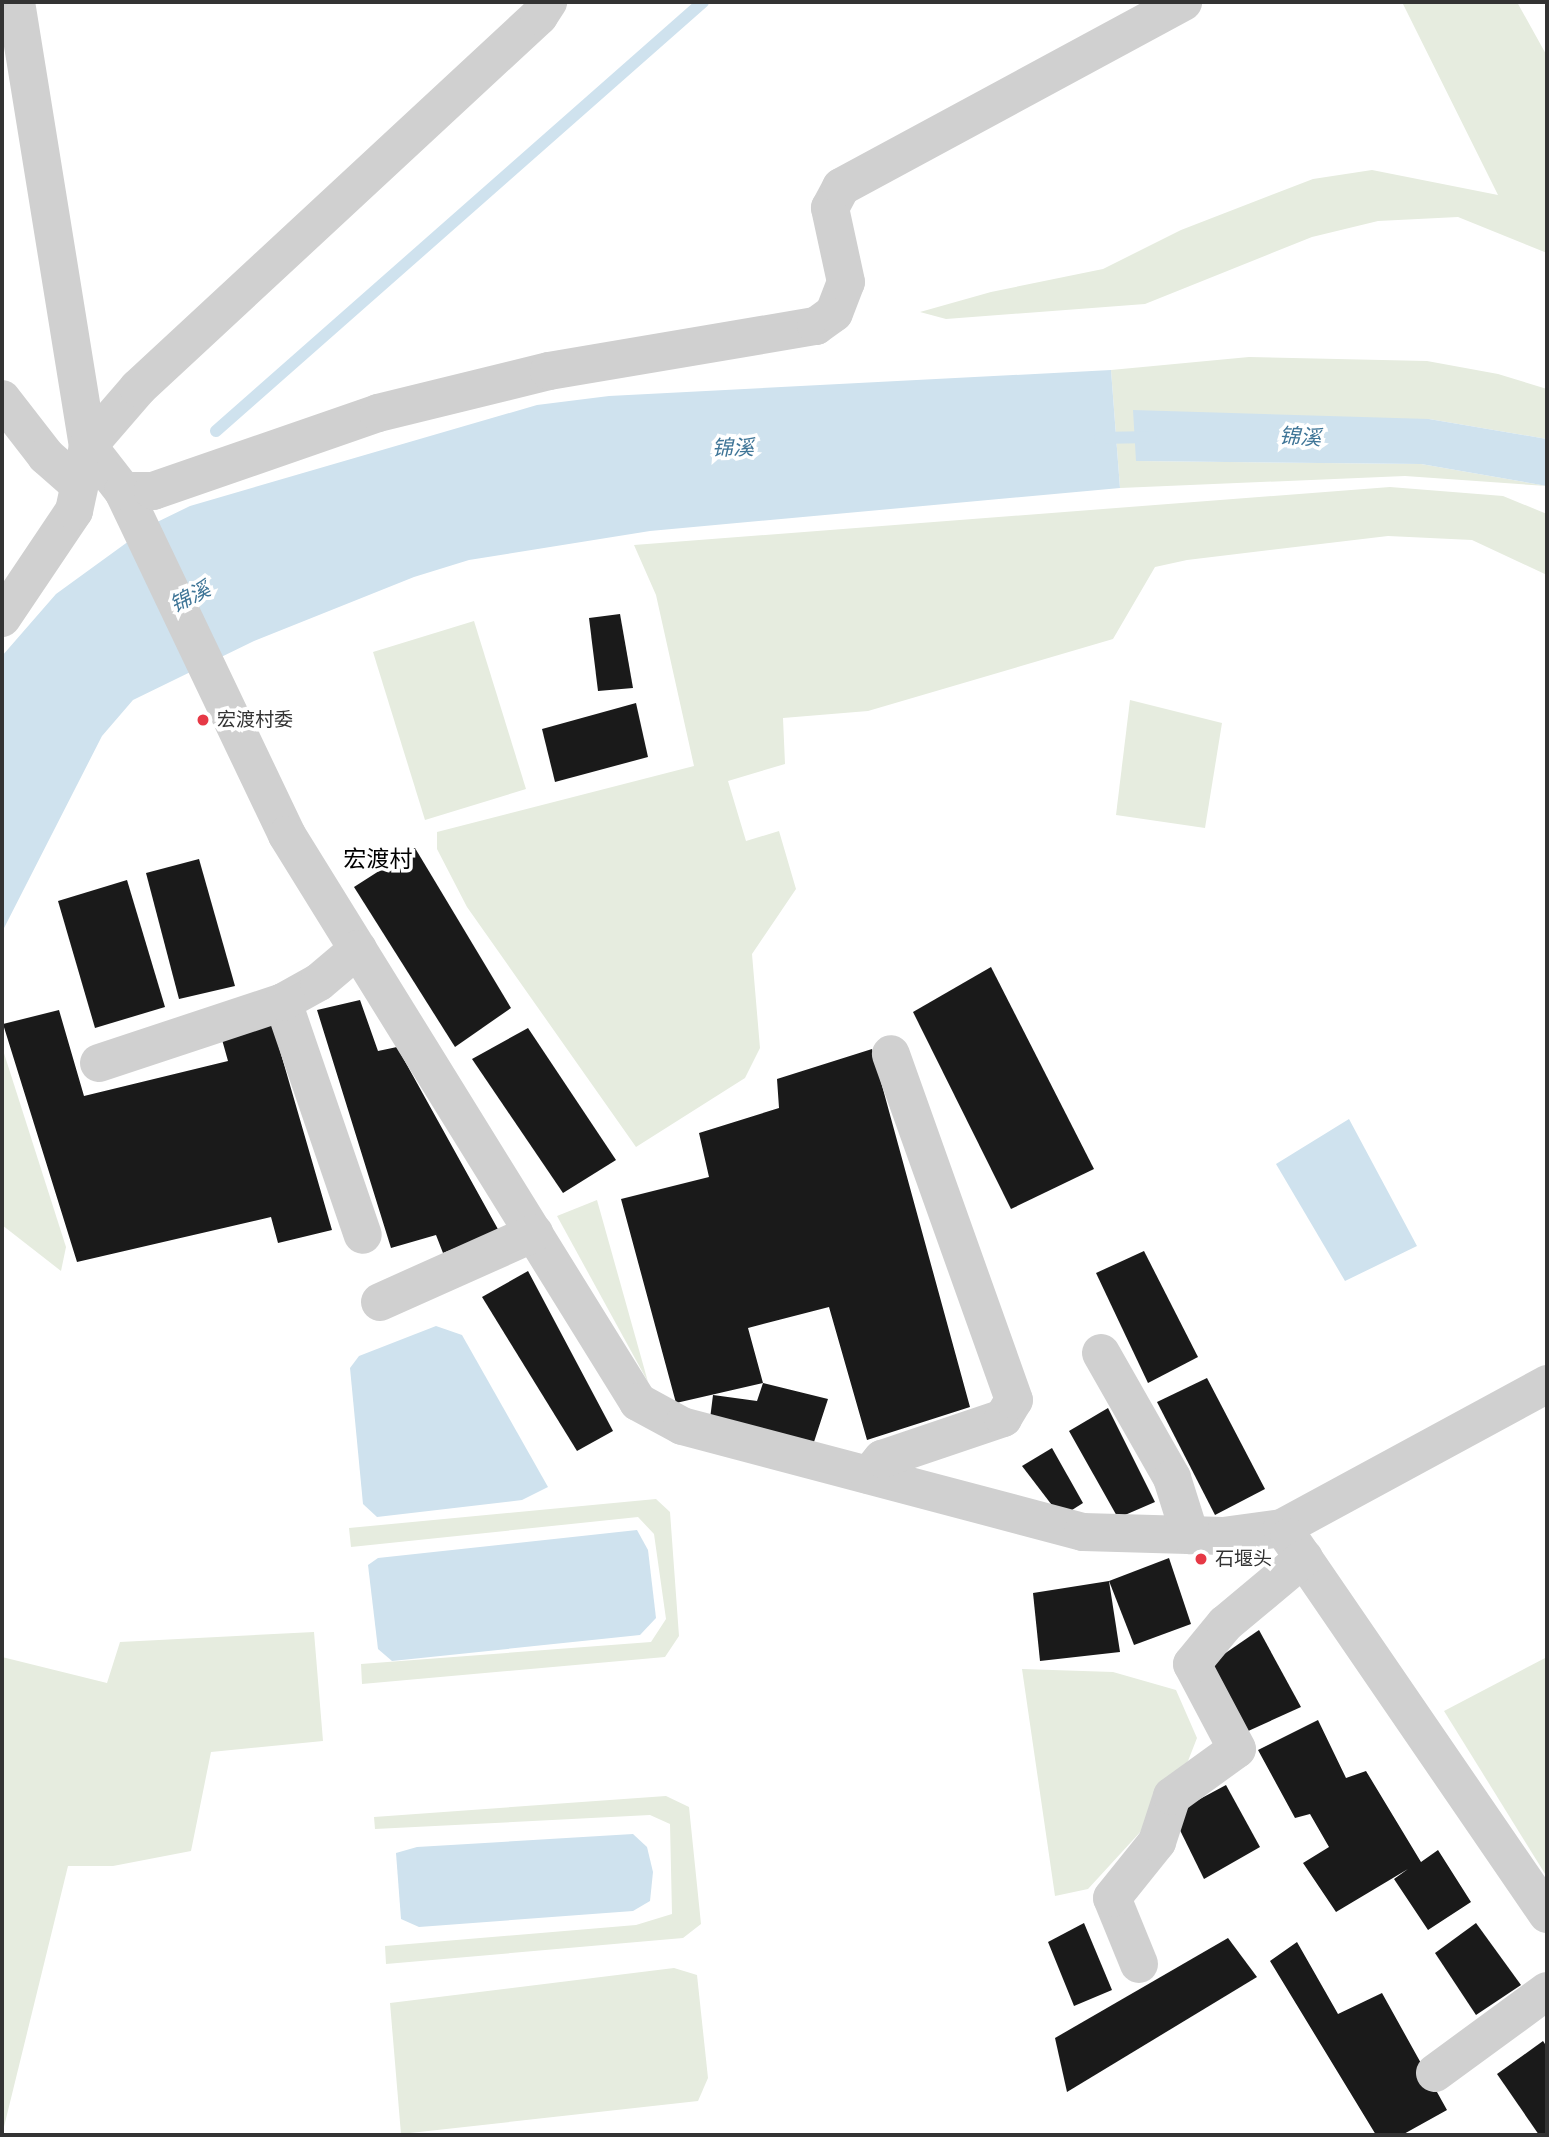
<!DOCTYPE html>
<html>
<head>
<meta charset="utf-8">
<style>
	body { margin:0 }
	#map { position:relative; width:1549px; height:2137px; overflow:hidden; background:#fff; font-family:"Roboto Condensed","Noto Sans SC",sans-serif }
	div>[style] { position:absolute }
	.green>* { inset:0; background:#e6ecdf }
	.water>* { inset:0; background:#cfe2ee }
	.stream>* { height:12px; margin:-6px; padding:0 6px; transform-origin:6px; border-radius:6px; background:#cfe2ee }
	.building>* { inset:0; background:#1a1a1a }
	.minor>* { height:38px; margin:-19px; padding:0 19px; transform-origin:19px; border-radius:19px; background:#d0d0d0 }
	.dots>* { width:19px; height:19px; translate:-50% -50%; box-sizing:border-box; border:4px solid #fff; border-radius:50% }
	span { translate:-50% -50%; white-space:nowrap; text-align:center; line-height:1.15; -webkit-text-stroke:7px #fff; paint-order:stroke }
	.poi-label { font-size:19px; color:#333 }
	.left { translate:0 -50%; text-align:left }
	.water-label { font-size:21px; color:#3f7597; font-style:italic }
	.quarter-label { font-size:23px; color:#000 }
	.frame { position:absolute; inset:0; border:4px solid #333; pointer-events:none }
</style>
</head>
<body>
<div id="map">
	<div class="green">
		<div style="clip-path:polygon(1402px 2px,1517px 2px,1547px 56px,1547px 253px,1458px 217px,1378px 221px,1312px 237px,1145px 304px,946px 319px,920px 312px,991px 292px,1103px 269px,1181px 230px,1313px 179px,1372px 170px,1498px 195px)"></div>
		<div style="clip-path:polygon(1249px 357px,1427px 361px,1498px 374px,1547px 389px,1547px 439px,1429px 419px,1136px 461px,1421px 464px,1547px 486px,1405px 476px,1120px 488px,1111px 370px)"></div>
		<div style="clip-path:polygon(1390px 487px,1503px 496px,1547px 514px,1547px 575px,1472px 540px,1388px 536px,1187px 560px,1155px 567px,1113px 639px,868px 711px,783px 718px,785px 764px,728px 781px,746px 841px,779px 831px,796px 889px,752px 954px,760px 1048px,745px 1078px,636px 1147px,467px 907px,437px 849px,437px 832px,694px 766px,656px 595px,634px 545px)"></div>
		<div style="clip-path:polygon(474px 621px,526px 789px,425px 820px,373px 652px)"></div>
		<div style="clip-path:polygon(1130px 700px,1222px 723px,1205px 828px,1116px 815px)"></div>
		<div style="clip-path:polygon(2px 1047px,66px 1247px,61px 1271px,2px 1225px)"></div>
		<div style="clip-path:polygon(597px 1200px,648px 1382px,557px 1216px)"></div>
		<div style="clip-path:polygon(656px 1499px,670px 1512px,679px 1636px,665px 1657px,362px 1684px,361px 1664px,651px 1642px,666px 1619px,654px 1534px,638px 1517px,351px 1547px,349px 1528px)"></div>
		<div style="clip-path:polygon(314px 1632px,323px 1741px,211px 1752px,191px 1851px,113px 1866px,68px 1866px,2px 2135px,2px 1657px,107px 1683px,120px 1642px)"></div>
		<div style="clip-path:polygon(1547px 1657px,1547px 1877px,1444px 1711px)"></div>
		<div style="clip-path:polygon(1022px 1669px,1113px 1672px,1176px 1690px,1197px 1738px,1188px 1761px,1158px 1786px,1143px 1829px,1088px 1889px,1055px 1896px)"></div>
		<div style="clip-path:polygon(666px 1796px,689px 1807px,701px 1924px,683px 1938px,386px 1964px,385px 1946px,636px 1925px,672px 1914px,670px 1824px,650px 1815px,375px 1829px,374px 1817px)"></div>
		<div style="clip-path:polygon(674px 1968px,697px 1975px,708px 2078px,698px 2101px,401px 2134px,390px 2003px)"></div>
	</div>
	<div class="water">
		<div style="clip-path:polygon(1111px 370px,1120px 488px,650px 531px,469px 560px,414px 577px,254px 641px,133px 700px,102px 736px,2px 932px,2px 656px,56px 594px,151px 525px,190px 506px,537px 405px,609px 396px)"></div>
		<div style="clip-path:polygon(1133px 410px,1429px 419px,1547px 439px,1547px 486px,1421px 464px,1136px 461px)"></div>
		<div style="clip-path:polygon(1349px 1119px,1417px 1246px,1345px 1281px,1276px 1164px)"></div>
		<div style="clip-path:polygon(436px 1326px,462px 1335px,548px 1487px,522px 1500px,377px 1517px,363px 1504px,350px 1368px,359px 1356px)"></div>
		<div style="clip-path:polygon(637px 1530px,648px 1550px,656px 1618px,640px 1635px,392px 1661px,378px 1649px,368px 1565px,378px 1558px)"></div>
		<div style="clip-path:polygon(633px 1834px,647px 1847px,653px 1872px,650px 1901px,633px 1911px,419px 1927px,401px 1919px,396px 1853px,417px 1847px)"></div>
	</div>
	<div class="stream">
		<div style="left:216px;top:431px;width:649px;rotate:-41.38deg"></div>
		<div style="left:1100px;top:438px;width:51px;rotate:-1.1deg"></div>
	</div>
	<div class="building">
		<div style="clip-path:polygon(620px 614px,633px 688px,598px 691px,589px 618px)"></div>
		<div style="clip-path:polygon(636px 703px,648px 757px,555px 782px,542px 729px)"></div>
		<div style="clip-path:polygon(415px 848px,511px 1008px,455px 1047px,354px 887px)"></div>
		<div style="clip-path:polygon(199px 859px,235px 986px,179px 999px,146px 873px)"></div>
		<div style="clip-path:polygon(127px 880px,165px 1007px,95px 1028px,58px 901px)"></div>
		<div style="clip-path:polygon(991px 967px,1094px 1169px,1011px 1209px,913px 1012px)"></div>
		<div style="clip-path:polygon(360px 1000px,378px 1051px,397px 1047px,499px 1231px,443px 1253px,436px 1235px,391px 1248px,317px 1010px)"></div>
		<div style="clip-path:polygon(59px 1010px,84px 1096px,228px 1061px,221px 1036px,272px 1023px,332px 1230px,278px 1243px,271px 1217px,77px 1262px,3px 1024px)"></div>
		<div style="clip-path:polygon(528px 1028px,616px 1160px,563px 1193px,472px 1059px)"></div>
		<div style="clip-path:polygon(872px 1049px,970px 1407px,867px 1440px,829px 1307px,748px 1328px,763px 1383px,676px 1403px,621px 1199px,709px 1177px,699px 1133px,779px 1108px,777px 1079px)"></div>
		<div style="clip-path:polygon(1144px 1251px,1198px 1357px,1148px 1383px,1096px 1273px)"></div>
		<div style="clip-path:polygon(528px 1271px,613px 1431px,577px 1451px,482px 1297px)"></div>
		<div style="clip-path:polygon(1207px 1378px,1265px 1489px,1215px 1515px,1157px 1402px)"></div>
		<div style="clip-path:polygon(763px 1383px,828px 1399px,813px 1445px,710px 1419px,713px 1395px,757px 1401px)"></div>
		<div style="clip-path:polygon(1108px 1408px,1155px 1502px,1118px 1518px,1069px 1431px)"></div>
		<div style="clip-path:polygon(1052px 1448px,1083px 1503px,1061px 1517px,1022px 1466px)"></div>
		<div style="clip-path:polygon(1169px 1558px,1191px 1624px,1134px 1645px,1109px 1581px)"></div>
		<div style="clip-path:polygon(1109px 1581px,1120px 1652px,1040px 1661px,1033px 1593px)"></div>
		<div style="clip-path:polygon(1259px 1630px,1301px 1707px,1246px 1732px,1211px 1663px)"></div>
		<div style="clip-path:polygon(1318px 1720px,1346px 1778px,1366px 1771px,1421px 1862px,1438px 1850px,1471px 1902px,1428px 1930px,1394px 1879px,1408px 1869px,1336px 1912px,1303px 1863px,1329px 1847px,1310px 1814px,1295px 1818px,1258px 1750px)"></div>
		<div style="clip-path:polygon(1226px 1785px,1260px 1847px,1204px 1879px,1172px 1814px)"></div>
		<div style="clip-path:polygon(1084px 1923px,1112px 1990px,1074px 2006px,1048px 1942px)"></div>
		<div style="clip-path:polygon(1476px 1923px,1521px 1985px,1476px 2015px,1435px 1953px)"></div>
		<div style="clip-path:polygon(1228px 1938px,1257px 1977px,1067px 2092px,1055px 2038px)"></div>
		<div style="clip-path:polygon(1297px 1942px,1338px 2014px,1382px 1993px,1447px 2110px,1402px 2135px,1376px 2135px,1270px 1961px)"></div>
		<div style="clip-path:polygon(1543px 2041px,1547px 2047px,1547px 2135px,1539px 2135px,1497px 2074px)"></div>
	</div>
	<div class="minor">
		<div style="left:16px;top:2px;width:450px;rotate:80.8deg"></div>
		<div style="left:88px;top:446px;width:57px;rotate:52.1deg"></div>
		<div style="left:123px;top:491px;width:381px;rotate:64.5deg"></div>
		<div style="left:287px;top:835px;width:667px;rotate:58.24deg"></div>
		<div style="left:638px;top:1402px;width:50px;rotate:28.6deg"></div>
		<div style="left:682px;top:1426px;width:415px;rotate:14.8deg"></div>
		<div style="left:1083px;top:1532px;width:140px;rotate:1.6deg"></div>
		<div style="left:1223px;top:1536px;width:60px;rotate:-7.7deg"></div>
		<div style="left:1282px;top:1528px;width:302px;rotate:-28.5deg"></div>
		<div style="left:2px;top:399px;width:72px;rotate:52.3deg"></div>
		<div style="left:46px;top:456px;width:44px;rotate:41.3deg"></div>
		<div style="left:123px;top:491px;width:30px"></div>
		<div style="left:153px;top:491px;width:238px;rotate:-19.1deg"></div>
		<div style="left:378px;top:413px;width:176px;rotate:-13.8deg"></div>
		<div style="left:549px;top:371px;width:271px;rotate:-9.6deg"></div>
		<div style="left:816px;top:326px;width:22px;rotate:-36deg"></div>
		<div style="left:834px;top:313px;width:33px;rotate:-69deg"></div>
		<div style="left:846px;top:282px;width:76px;rotate:-102.2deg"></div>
		<div style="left:830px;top:208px;width:24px;rotate:-62deg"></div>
		<div style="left:841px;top:187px;width:389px;rotate:-28.4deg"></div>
		<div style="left:2px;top:618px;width:129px;rotate:-56.1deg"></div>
		<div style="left:74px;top:511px;width:66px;rotate:-77.8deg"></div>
		<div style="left:88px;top:446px;width:77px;rotate:-49.2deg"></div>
		<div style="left:138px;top:388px;width:547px;rotate:-42.85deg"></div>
		<div style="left:539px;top:16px;width:17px;rotate:-57deg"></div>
		<div style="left:283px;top:1002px;width:246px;rotate:71.1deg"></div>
		<div style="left:99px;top:1063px;width:194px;rotate:-18.3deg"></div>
		<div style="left:283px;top:1002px;width:41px;rotate:-29.1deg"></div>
		<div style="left:319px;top:982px;width:51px;rotate:-40.2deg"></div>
		<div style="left:380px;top:1302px;width:169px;rotate:-24.1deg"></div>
		<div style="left:1101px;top:1353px;width:144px;rotate:60.4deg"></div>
		<div style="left:1172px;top:1478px;width:60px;rotate:72.5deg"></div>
		<div style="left:869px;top:1475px;width:21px;rotate:-51deg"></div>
		<div style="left:882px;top:1459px;width:128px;rotate:-18.7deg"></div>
		<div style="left:1003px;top:1418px;width:21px;rotate:-59deg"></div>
		<div style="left:1014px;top:1400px;width:367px;rotate:-109.6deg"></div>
		<div style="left:1289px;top:1537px;width:457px;rotate:55.6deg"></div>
		<div style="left:1139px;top:1964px;width:71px;rotate:-112.2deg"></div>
		<div style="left:1112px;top:1898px;width:72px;rotate:-51.2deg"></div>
		<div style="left:1157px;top:1842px;width:48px;rotate:-71.9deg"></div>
		<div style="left:1172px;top:1796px;width:80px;rotate:-35.9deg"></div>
		<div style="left:1237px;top:1749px;width:96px;rotate:-117.9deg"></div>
		<div style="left:1192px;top:1664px;width:52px;rotate:-50.5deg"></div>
		<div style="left:1225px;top:1624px;width:103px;rotate:-39.9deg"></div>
		<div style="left:1435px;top:2073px;width:139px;rotate:-36.2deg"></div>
	</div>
	<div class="dots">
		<div style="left:203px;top:720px;background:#e63946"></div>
		<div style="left:1201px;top:1559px;background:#e63946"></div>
	</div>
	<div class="poi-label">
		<span class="left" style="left:217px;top:720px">宏渡村委</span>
		<span class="left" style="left:1215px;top:1559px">石堰头</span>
	</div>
	<div class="water-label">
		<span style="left:1300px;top:437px;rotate:3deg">锦溪</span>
		<span style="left:733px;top:448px;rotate:-1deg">锦溪</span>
		<span style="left:190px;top:597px;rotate:-27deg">锦溪</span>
	</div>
	<div class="quarter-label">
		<span style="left:378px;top:860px">宏渡村</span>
	</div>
	<div class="frame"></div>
</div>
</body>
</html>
